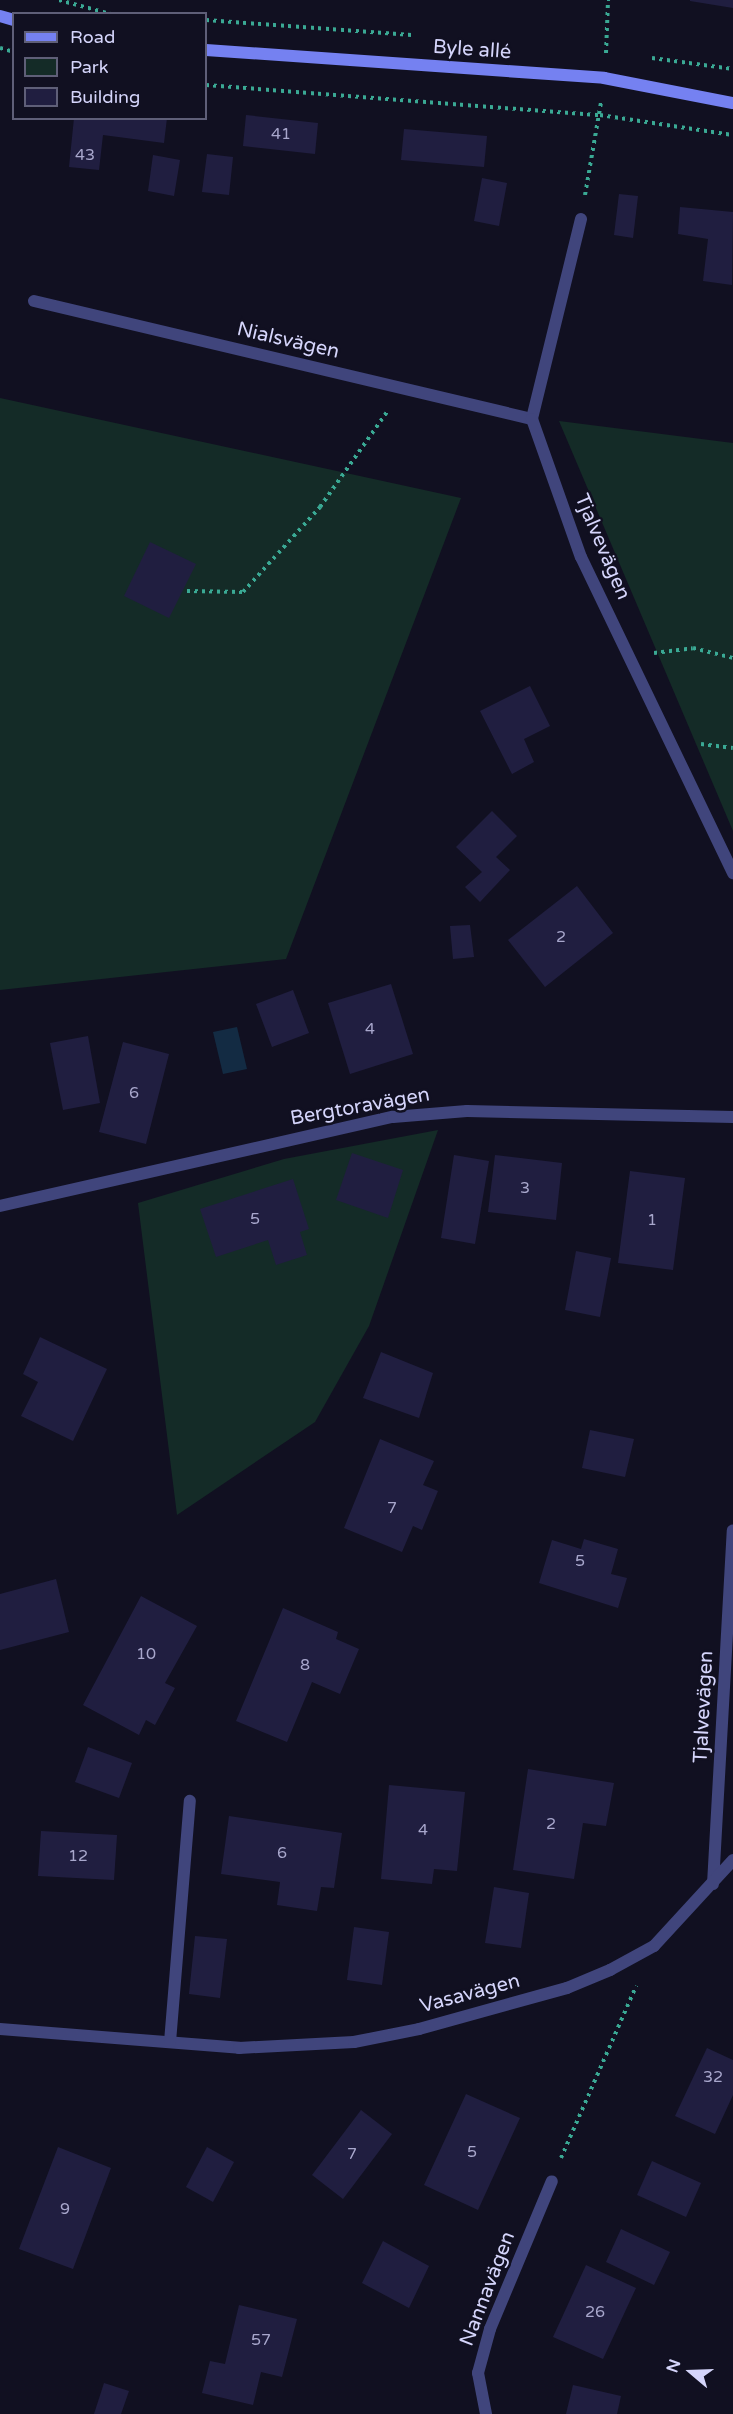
<!DOCTYPE html>
<html>
<head>
<meta charset="utf-8">
<style>
	body { margin:0 }
	#map { position:relative; width:733px; height:2414px; overflow:hidden; background:#111021; font-family:"Varela Round",sans-serif }
	div>[style] { position:absolute }
	.green>* { inset:0; background:#142b27 }
	.water>* { inset:0; background:#132b43 }
	.building>* { inset:0; background:#201e40 }
	.path>* { height:4px; margin-top:-2px; transform-origin:0; background:repeating-linear-gradient(90deg,#3aa994 0 3px,transparent 0 7.5px) }
	.lane>* { height:12px; margin:-6px; padding:0 6px; transform-origin:6px; border-radius:6px; background:#40457c }
	.street>* { height:12px; margin:-6px; padding:0 6px; transform-origin:6px; border-radius:6px; background:#40457c }
	.secondary>* { height:12px; margin:-6px; padding:0 6px; transform-origin:6px; border-radius:6px; background:#7581f1 }
	span { translate:-50% -50%; white-space:nowrap; text-align:center; line-height:1.15; -webkit-text-stroke:5px #111021; paint-order:stroke }
	.number-label { font-size:16px; color:#a8a7cc }
	.number-label span { -webkit-text-stroke-width:0 }
	.street-label { font-size:20px; color:#d5d5fb }
	.legend { position:absolute; left:12px; top:12px; width:195px; height:108px; box-sizing:border-box; background:#111021; border:2px solid #5f5f78; margin:0; padding:8px 10px; list-style:none; font-size:18px; color:#d5d5fb }
	.legend li { display:flex; align-items:center; gap:12px; height:30px }
	.legend b { width:30px; border:2px solid #5f5f78 }
	.north { position:absolute; left:661px; top:2342px; width:60px; height:60px; -webkit-text-stroke:4px #111021; paint-order:stroke; rotate:289deg; font-size:16px; font-weight:700; line-height:24px; text-align:center; color:#d5d5fb }
	.north::after { content:''; display:block; margin:auto; width:21px; height:27px; background:#d5d5fb; clip-path:polygon(50% 0,100% 100%,50% 72%,0 100%) }
</style>
</head>
<body>
<div id="map">
	<div class="green">
		<div style="clip-path:polygon(0 398px,461px 498px,286px 959px,0 990px)"></div>
		<div style="clip-path:polygon(559px 421px,733px 443px,733px 831px)"></div>
		<div style="clip-path:polygon(438px 1130px,369px 1326px,315px 1422px,177px 1515px,138px 1203px,284px 1159px)"></div>
	</div>
	<div class="water">
		<div style="clip-path:polygon(237px 1027px,247px 1069px,223px 1074px,213px 1032px)"></div>
	</div>
	<div class="building">
		<div style="clip-path:polygon(690px 0,733px 0,733px 8px,690px 1px)"></div>
		<div style="clip-path:polygon(246px 115px,318px 123px,315px 154px,243px 146px)"></div>
		<div style="clip-path:polygon(74px 118px,167px 118px,164px 143px,103px 135px,99px 170px,69px 167px)"></div>
		<div style="clip-path:polygon(404px 129px,487px 136px,484px 167px,401px 160px)"></div>
		<div style="clip-path:polygon(207px 154px,233px 157px,229px 195px,202px 192px)"></div>
		<div style="clip-path:polygon(153px 155px,180px 160px,174px 196px,148px 191px)"></div>
		<div style="clip-path:polygon(482px 178px,507px 183px,499px 226px,474px 221px)"></div>
		<div style="clip-path:polygon(619px 194px,638px 196px,633px 238px,614px 235px)"></div>
		<div style="clip-path:polygon(680px 207px,733px 212px,732px 285px,703px 281px,708px 239px,678px 234px)"></div>
		<div style="clip-path:polygon(150px 542px,196px 564px,169px 618px,124px 596px)"></div>
		<div style="clip-path:polygon(530px 686px,550px 726px,524px 739px,534px 762px,512px 774px,480px 711px)"></div>
		<div style="clip-path:polygon(492px 811px,517px 836px,496px 857px,510px 870px,480px 902px,465px 887px,482px 872px,456px 847px)"></div>
		<div style="clip-path:polygon(577px 886px,613px 933px,545px 987px,508px 940px)"></div>
		<div style="clip-path:polygon(470px 925px,474px 957px,453px 959px,450px 926px)"></div>
		<div style="clip-path:polygon(391px 984px,413px 1054px,350px 1074px,328px 1003px)"></div>
		<div style="clip-path:polygon(293px 990px,309px 1033px,272px 1047px,256px 1004px)"></div>
		<div style="clip-path:polygon(88px 1036px,100px 1103px,63px 1110px,50px 1043px)"></div>
		<div style="clip-path:polygon(123px 1042px,169px 1054px,146px 1144px,99px 1132px)"></div>
		<div style="clip-path:polygon(352px 1153px,403px 1170px,388px 1218px,336px 1200px)"></div>
		<div style="clip-path:polygon(454px 1155px,489px 1161px,475px 1244px,441px 1238px)"></div>
		<div style="clip-path:polygon(495px 1155px,562px 1163px,556px 1220px,488px 1212px)"></div>
		<div style="clip-path:polygon(630px 1171px,685px 1178px,673px 1270px,618px 1263px)"></div>
		<div style="clip-path:polygon(293px 1179px,309px 1229px,300px 1232px,307px 1255px,276px 1265px,268px 1240px,216px 1257px,200px 1209px)"></div>
		<div style="clip-path:polygon(576px 1251px,611px 1258px,600px 1317px,565px 1310px)"></div>
		<div style="clip-path:polygon(40px 1337px,107px 1369px,73px 1441px,21px 1416px,38px 1382px,23px 1374px)"></div>
		<div style="clip-path:polygon(381px 1352px,433px 1373px,419px 1418px,363px 1398px)"></div>
		<div style="clip-path:polygon(590px 1430px,634px 1439px,625px 1477px,582px 1468px)"></div>
		<div style="clip-path:polygon(380px 1439px,434px 1461px,423px 1485px,438px 1491px,422px 1530px,413px 1526px,402px 1552px,344px 1528px)"></div>
		<div style="clip-path:polygon(584px 1539px,618px 1549px,611px 1574px,627px 1578px,618px 1608px,539px 1583px,552px 1540px,581px 1549px)"></div>
		<div style="clip-path:polygon(56px 1579px,69px 1632px,0 1650px,0 1594px)"></div>
		<div style="clip-path:polygon(141px 1596px,197px 1626px,165px 1683px,175px 1688px,155px 1725px,146px 1720px,139px 1735px,83px 1705px)"></div>
		<div style="clip-path:polygon(283px 1608px,338px 1632px,336px 1639px,359px 1649px,340px 1694px,312px 1682px,287px 1742px,236px 1721px)"></div>
		<div style="clip-path:polygon(88px 1747px,132px 1763px,119px 1798px,75px 1782px)"></div>
		<div style="clip-path:polygon(528px 1769px,614px 1783px,606px 1826px,583px 1823px,574px 1879px,513px 1870px)"></div>
		<div style="clip-path:polygon(389px 1785px,465px 1792px,457px 1871px,434px 1869px,432px 1884px,381px 1879px)"></div>
		<div style="clip-path:polygon(229px 1816px,342px 1833px,334px 1888px,321px 1887px,317px 1911px,277px 1905px,280px 1882px,221px 1874px)"></div>
		<div style="clip-path:polygon(41px 1831px,117px 1835px,114px 1880px,38px 1876px)"></div>
		<div style="clip-path:polygon(494px 1887px,529px 1893px,521px 1948px,485px 1943px)"></div>
		<div style="clip-path:polygon(354px 1927px,389px 1932px,382px 1985px,347px 1980px)"></div>
		<div style="clip-path:polygon(195px 1936px,227px 1939px,220px 1998px,189px 1994px)"></div>
		<div style="clip-path:polygon(707px 2048px,733px 2060px,733px 2095px,715px 2134px,675px 2116px)"></div>
		<div style="clip-path:polygon(466px 2094px,520px 2118px,478px 2210px,424px 2185px)"></div>
		<div style="clip-path:polygon(361px 2110px,392px 2134px,343px 2199px,312px 2175px)"></div>
		<div style="clip-path:polygon(58px 2147px,111px 2168px,73px 2269px,19px 2249px)"></div>
		<div style="clip-path:polygon(207px 2147px,234px 2162px,213px 2202px,186px 2187px)"></div>
		<div style="clip-path:polygon(652px 2161px,701px 2183px,686px 2217px,637px 2195px)"></div>
		<div style="clip-path:polygon(621px 2229px,670px 2252px,654px 2285px,606px 2262px)"></div>
		<div style="clip-path:polygon(383px 2241px,429px 2266px,409px 2308px,362px 2283px)"></div>
		<div style="clip-path:polygon(586px 2265px,636px 2288px,603px 2359px,553px 2337px)"></div>
		<div style="clip-path:polygon(239px 2305px,297px 2319px,282px 2377px,261px 2372px,253px 2405px,202px 2393px,210px 2361px,225px 2364px)"></div>
		<div style="clip-path:polygon(104px 2383px,129px 2391px,121px 2414px,94px 2414px)"></div>
		<div style="clip-path:polygon(573px 2385px,621px 2396px,617px 2414px,566px 2414px)"></div>
	</div>
	<div class="path">
		<div style="left:59px;top:0;width:54px;rotate:15.1deg"></div>
		<div style="left:206px;top:20px;width:206px;rotate:4.2deg"></div>
		<div style="left:0;top:48px;width:15px;rotate:16deg"></div>
		<div style="left:606px;top:53px;width:53px;rotate:-87.8deg"></div>
		<div style="left:652px;top:58px;width:82px;rotate:7.7deg"></div>
		<div style="left:206px;top:85px;width:395px;rotate:4.4deg"></div>
		<div style="left:600px;top:115px;width:134px;rotate:8.6deg"></div>
		<div style="left:585px;top:195px;width:94px;rotate:-80.2deg"></div>
		<div style="left:187px;top:591px;width:56px;rotate:1deg"></div>
		<div style="left:243px;top:592px;width:115px;rotate:-47.8deg"></div>
		<div style="left:320px;top:507px;width:116px;rotate:-54.8deg"></div>
		<div style="left:654px;top:653px;width:39px;rotate:-7deg"></div>
		<div style="left:693px;top:648px;width:41px;rotate:14deg"></div>
		<div style="left:701px;top:744px;width:32px;rotate:7deg"></div>
		<div style="left:561px;top:2158px;width:188px;rotate:-66.4deg"></div>
	</div>
	<div class="lane">
		<div style="left:34px;top:301px;width:512px;rotate:13.33deg"></div>
	</div>
	<div class="street">
		<div style="left:581px;top:219px;width:206px;rotate:103.8deg"></div>
		<div style="left:532px;top:419px;width:146px;rotate:70.5deg"></div>
		<div style="left:581px;top:557px;width:351px;rotate:64.3deg"></div>
		<div style="left:0;top:1206px;width:403px;rotate:-12.8deg"></div>
		<div style="left:393px;top:1117px;width:74px;rotate:-4.6deg"></div>
		<div style="left:467px;top:1111px;width:266px;rotate:1.3deg"></div>
		<div style="left:713px;top:1884px;width:354px;rotate:-86.8deg"></div>
		<div style="left:0;top:2029px;width:240px;rotate:4.5deg"></div>
		<div style="left:239px;top:2048px;width:115px;rotate:-3deg"></div>
		<div style="left:354px;top:2042px;width:66px;rotate:-11.3deg"></div>
		<div style="left:419px;top:2029px;width:154px;rotate:-15.5deg"></div>
		<div style="left:567px;top:1988px;width:47px;rotate:-22.7deg"></div>
		<div style="left:610px;top:1970px;width:50px;rotate:-28.6deg"></div>
		<div style="left:654px;top:1946px;width:117px;rotate:-47.4deg"></div>
		<div style="left:170px;top:2042px;width:242px;rotate:-85.3deg"></div>
		<div style="left:486px;top:2414px;width:42px;rotate:-101deg"></div>
		<div style="left:478px;top:2373px;width:46px;rotate:-74.7deg"></div>
		<div style="left:490px;top:2329px;width:160px;rotate:-67.3deg"></div>
	</div>
	<div class="secondary">
		<div style="left:0;top:16px;width:15px;rotate:16deg"></div>
		<div style="left:206px;top:50px;width:399px;rotate:4deg"></div>
		<div style="left:604px;top:78px;width:131px;rotate:11deg"></div>
	</div>
	<div class="number-label">
		<span style="left:281px;top:134px">41</span>
		<span style="left:85px;top:155px">43</span>
		<span style="left:561px;top:937px">2</span>
		<span style="left:370px;top:1029px">4</span>
		<span style="left:134px;top:1093px">6</span>
		<span style="left:525px;top:1188px">3</span>
		<span style="left:255px;top:1219px">5</span>
		<span style="left:652px;top:1220px">1</span>
		<span style="left:392px;top:1508px">7</span>
		<span style="left:580px;top:1561px">5</span>
		<span style="left:146px;top:1654px">10</span>
		<span style="left:305px;top:1665px">8</span>
		<span style="left:551px;top:1824px">2</span>
		<span style="left:423px;top:1830px">4</span>
		<span style="left:282px;top:1853px">6</span>
		<span style="left:78px;top:1856px">12</span>
		<span style="left:713px;top:2077px">32</span>
		<span style="left:472px;top:2152px">5</span>
		<span style="left:352px;top:2154px">7</span>
		<span style="left:65px;top:2209px">9</span>
		<span style="left:595px;top:2312px">26</span>
		<span style="left:261px;top:2340px">57</span>
	</div>
	<div class="street-label">
		<span style="left:472px;top:50px;rotate:4deg">Byle allé</span>
		<span style="left:288px;top:341px;rotate:13deg">Nialsvägen</span>
		<span style="left:602px;top:547px;rotate:67deg">Tjalvevägen</span>
		<span style="left:360px;top:1107px;rotate:-10deg">Bergtoravägen</span>
		<span style="left:704px;top:1707px;rotate:-87deg">Tjalvevägen</span>
		<span style="left:470px;top:1994px;rotate:-15deg">Vasavägen</span>
		<span style="left:488px;top:2289px;rotate:-69deg">Nannavägen</span>
	</div>
	<ul class="legend">
	<li><b style="height:8px;background:#7581f1"></b>Road</li>
	<li><b style="height:16px;background:#142b27"></b>Park</li>
	<li><b style="height:16px;background:#201e40"></b>Building</li>
	</ul>
	<div class="north">N</div>
</div>
</body>
</html>
